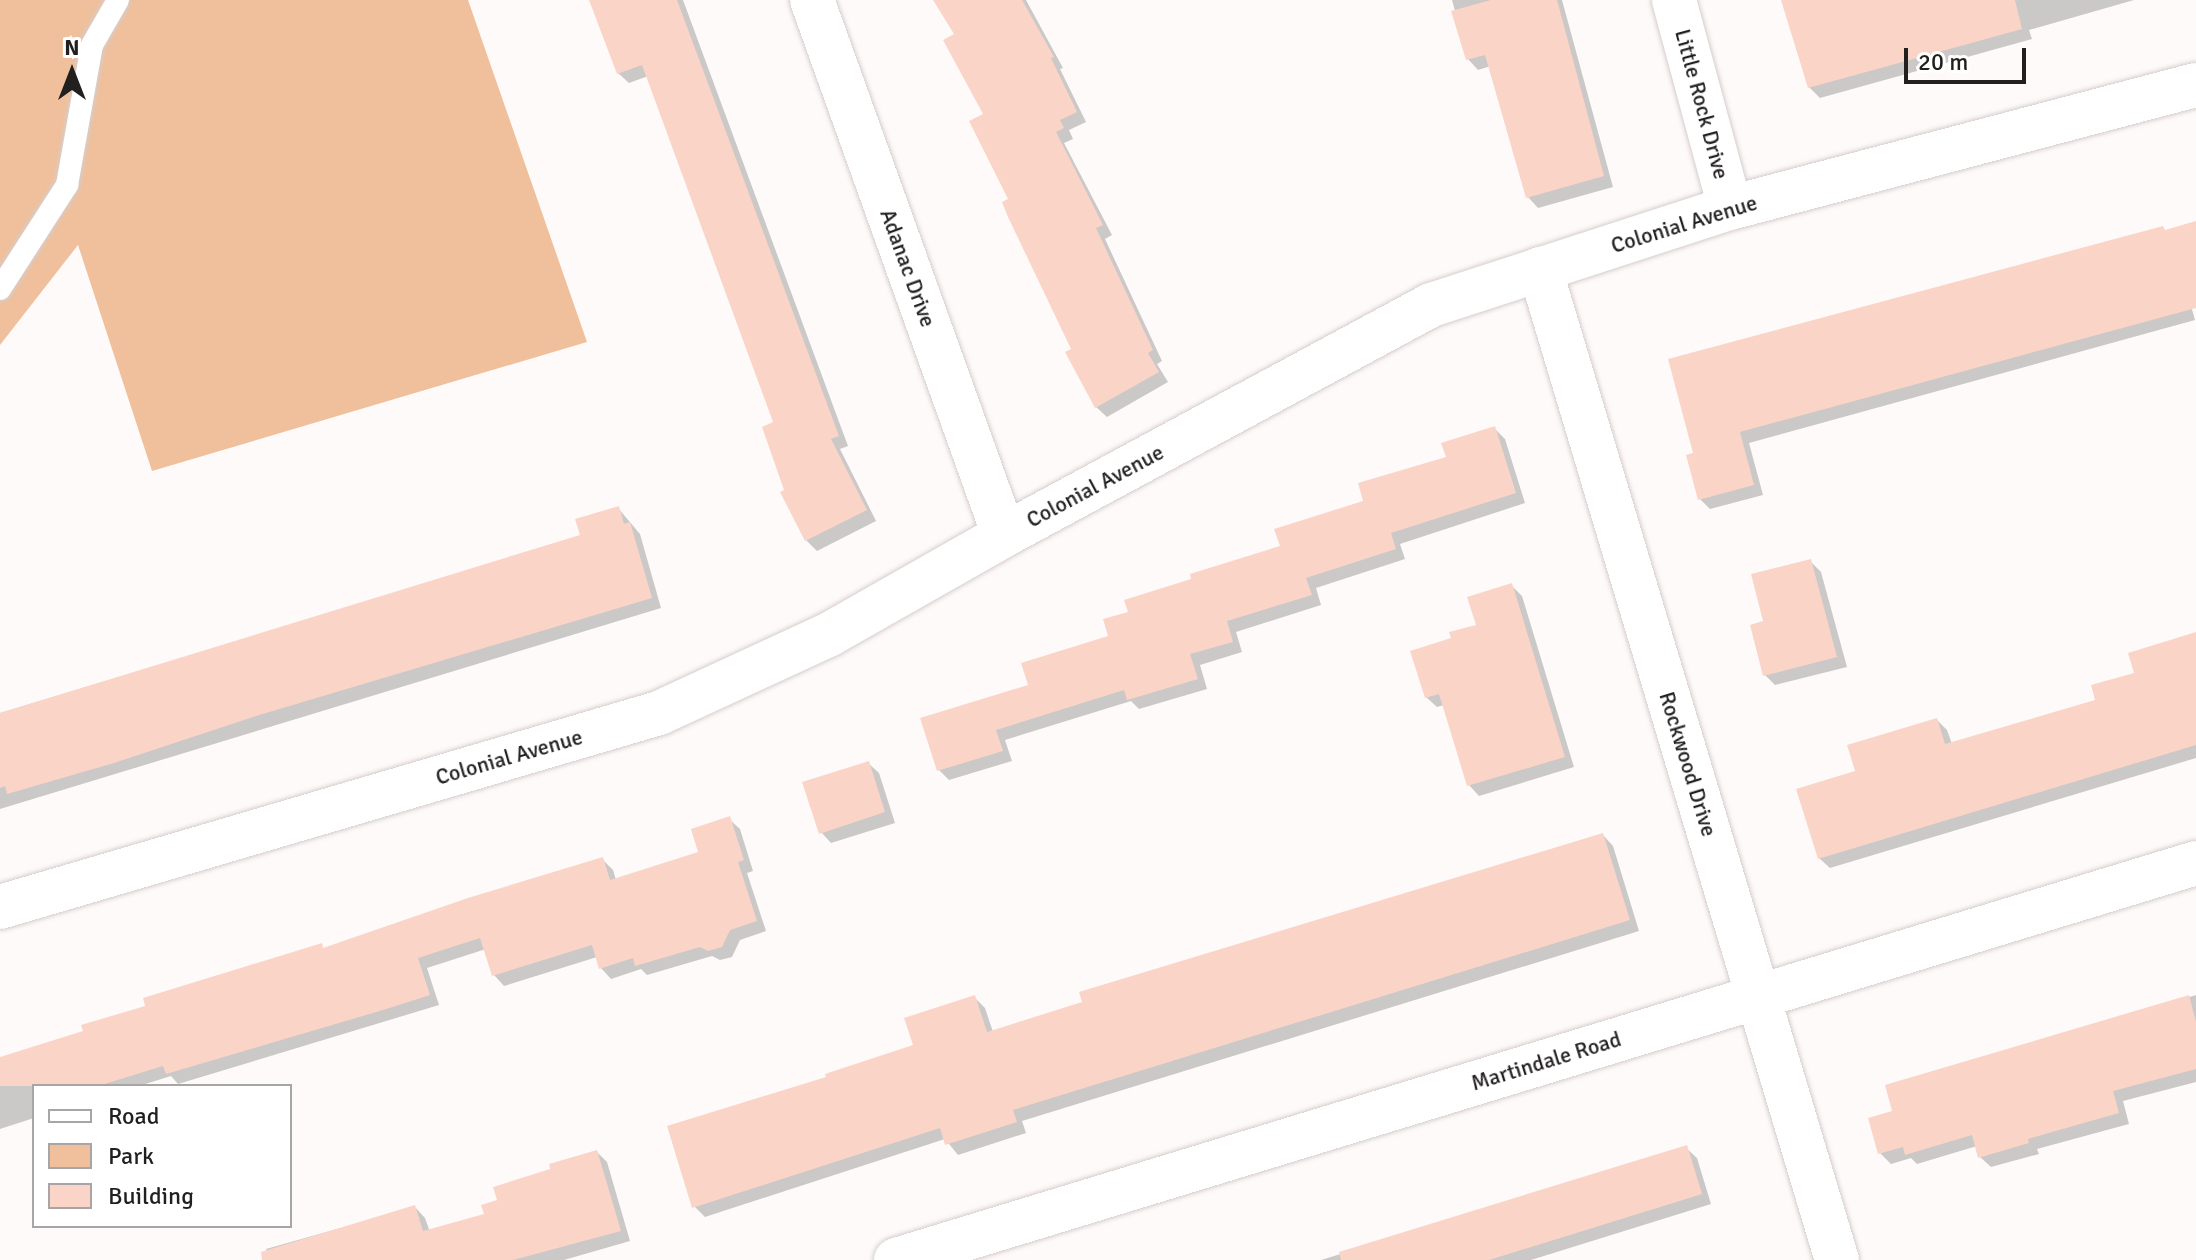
<!DOCTYPE html>
<html>
<head>
<meta charset="utf-8">
<style>
	body { margin:0 }
	#map { position:relative; width:2196px; height:1260px; overflow:hidden; background:#fefafa; font-family:Signika,sans-serif }
	div>[style] { position:absolute }
	.green>* { inset:0; background:#efc09b }
	.shadow>* { inset:0; background:#0003 }
	.building>* { inset:0; background:#fbd4c8 }
	.roads { filter:drop-shadow(0 0 2px #d6cdcc) drop-shadow(0 0 2px #d6cdcc) }
	.lane>* { height:22px; margin:-11px; padding:0 11px; transform-origin:11px; border-radius:11px; background:#fff }
	.street>* { height:44px; margin:-22px; padding:0 22px; transform-origin:22px; border-radius:22px; background:#fff }
	span { translate:-50% -50%; white-space:nowrap; text-align:center; line-height:1.15; -webkit-text-stroke:8px #fff; paint-order:stroke }
	.street-label { font-size:22px; color:#221f1f }
	.legend { position:absolute; left:32px; top:1084px; width:260px; height:144px; box-sizing:border-box; background:#fff; border:2px solid #a7a5a5; margin:0; padding:10px 14px; list-style:none; font-size:24px; color:#221f1f }
	.legend li { display:flex; align-items:center; gap:16px; height:40px }
	.legend b { width:40px; border:2px solid #a7a5a5 }
	.north { position:absolute; left:32px; top:32px; width:80px; height:80px; -webkit-text-stroke:6px #fff; paint-order:stroke; rotate:0deg; font-size:22px; font-weight:700; line-height:32px; text-align:center; color:#221f1f }
	.north::after { content:''; display:block; margin:auto; width:28px; height:36px; background:#221f1f; clip-path:polygon(50% 0,100% 100%,50% 72%,0 100%) }
	.scale { position:absolute; left:1904px; top:48px; width:122px; height:36px; box-sizing:border-box; border:4px solid #221f1f; border-top:0; padding-left:10px; font-size:24px; line-height:28px; white-space:nowrap; color:#221f1f; -webkit-text-stroke:6px #fff; paint-order:stroke }
</style>
</head>
<body>
<div id="map">
	<div class="green">
		<div style="clip-path:polygon(0 0,468px 0,587px 342px,152px 471px,78px 245px,0 345px)"></div>
	</div>
	<div class="shadow">
		<div style="clip-path:polygon(611px 0,683px 0,848px 446px,840px 449px,876px 521px,817px 551px,806px 540px,787px 490px,776px 424px,648px 76px,629px 83px,618px 73px)"></div>
		<div style="clip-path:polygon(936px 0,1026px 0,1063px 68px,1060px 69px,1086px 122px,1069px 130px,1073px 139px,1064px 143px,1112px 235px,1105px 239px,1162px 361px,1157px 364px,1168px 382px,1107px 417px,1096px 407px,956px 35px)"></div>
		<div style="clip-path:polygon(1452px 0,1562px 0,1613px 187px,1538px 208px,1528px 197px,1491px 66px,1478px 70px,1468px 59px)"></div>
		<div style="clip-path:polygon(1783px 0,2134px 0,2029px 30px,2032px 39px,1820px 98px,1809px 87px)"></div>
		<div style="clip-path:polygon(2196px 223px,2196px 285px,2186px 288px,2195px 320px,1749px 443px,1763px 495px,1710px 509px,1700px 499px,1696px 454px,1671px 360px,2163px 228px,2167px 232px)"></div>
		<div style="clip-path:polygon(1494px 428px,1505px 439px,1525px 503px,1400px 544px,1405px 559px,1316px 588px,1321px 605px,1236px 632px,1242px 652px,1200px 665px,1207px 689px,1139px 709px,1131px 701px,1005px 740px,1012px 761px,949px 780px,939px 770px,1031px 686px,1110px 638px,1130px 613px,1282px 548px,1448px 458px)"></div>
		<div style="clip-path:polygon(618px 508px,640px 534px,661px 608px,0 809px,0 713px,582px 537px)"></div>
		<div style="clip-path:polygon(1810px 561px,1821px 572px,1847px 667px,1775px 685px,1765px 675px,1766px 623px)"></div>
		<div style="clip-path:polygon(1511px 585px,1522px 596px,1574px 767px,1479px 796px,1469px 785px,1444px 705px,1437px 707px,1426px 697px,1454px 640px,1478px 626px)"></div>
		<div style="clip-path:polygon(2196px 634px,2196px 758px,1830px 868px,1819px 858px,1858px 772px,1937px 720px,1947px 730px,1952px 744px,2098px 701px)"></div>
		<div style="clip-path:polygon(868px 763px,879px 773px,895px 823px,831px 843px,821px 832px)"></div>
		<div style="clip-path:polygon(729px 819px,740px 829px,753px 871px,747px 873px,766px 931px,740px 940px,732px 957px,720px 960px,712px 956px,647px 975px,641px 969px,611px 979px,601px 968px,597px 957px,504px 986px,494px 975px,486px 949px,427px 968px,439px 1005px,178px 1084px,171px 1076px,139px 1086px,34px 1086px,34px 1118px,0 1129px,0 1058px,85px 1033px,321px 946px,325px 950px,602px 859px,613px 870px,616px 880px,701px 853px)"></div>
		<div style="clip-path:polygon(1603px 835px,1613px 846px,1639px 931px,1022px 1121px,1026px 1133px,958px 1155px,945px 1139px,705px 1217px,694px 1206px,829px 1079px,916px 1046px,975px 998px,985px 1008px,993px 1032px)"></div>
		<div style="clip-path:polygon(2196px 995px,2196px 1082px,2123px 1101px,2129px 1124px,2037px 1149px,2039px 1154px,1991px 1167px,1980px 1157px,1977px 1146px,1917px 1164px,1911px 1158px,1891px 1164px,1880px 1153px,1895px 1112px,1887px 1086px)"></div>
		<div style="clip-path:polygon(1686px 1148px,1697px 1158px,1711px 1204px,1531px 1260px,1321px 1260px)"></div>
		<div style="clip-path:polygon(597px 1152px,607px 1162px,630px 1241px,564px 1260px,270px 1260px,266px 1249px,415px 1207px,425px 1218px,430px 1232px,486px 1215px,500px 1201px,553px 1170px)"></div>
	</div>
	<div class="building">
		<div style="clip-path:polygon(589px 0,677px 0,839px 436px,831px 439px,867px 510px,805px 541px,780px 492px,784px 490px,762px 427px,773px 422px,642px 65px,617px 74px)"></div>
		<div style="clip-path:polygon(933px 0,1022px 0,1054px 57px,1051px 58px,1077px 112px,1060px 120px,1064px 128px,1056px 132px,1103px 225px,1096px 228px,1153px 350px,1148px 353px,1159px 372px,1095px 408px,1065px 352px,1071px 349px,1008px 217px,1002px 202px,1008px 199px,969px 121px,983px 114px,943px 40px,954px 34px)"></div>
		<div style="clip-path:polygon(1491px 0,1557px 0,1604px 176px,1526px 198px,1485px 55px,1466px 60px,1451px 11px)"></div>
		<div style="clip-path:polygon(1781px 0,2015px 0,2022px 29px,1808px 88px)"></div>
		<div style="clip-path:polygon(2196px 221px,2196px 308px,1740px 432px,1754px 485px,1698px 500px,1686px 455px,1693px 453px,1668px 359px,2163px 226px,2165px 230px)"></div>
		<div style="clip-path:polygon(1495px 426px,1516px 493px,1391px 533px,1396px 549px,1306px 578px,1312px 595px,1227px 621px,1233px 642px,1190px 654px,1198px 679px,1127px 700px,1124px 690px,996px 730px,1003px 751px,937px 771px,920px 718px,1028px 685px,1021px 663px,1108px 636px,1103px 619px,1128px 612px,1124px 600px,1191px 579px,1190px 574px,1280px 546px,1274px 529px,1363px 501px,1358px 483px,1446px 457px,1441px 443px)"></div>
		<div style="clip-path:polygon(619px 506px,624px 524px,630px 522px,652px 598px,256px 716px,114px 763px,7px 794px,5px 786px,0 788px,0 713px,580px 535px,575px 519px)"></div>
		<div style="clip-path:polygon(1811px 559px,1837px 657px,1763px 676px,1750px 625px,1763px 621px,1751px 574px)"></div>
		<div style="clip-path:polygon(1512px 583px,1565px 757px,1467px 786px,1439px 694px,1425px 698px,1410px 651px,1451px 638px,1449px 632px,1476px 625px,1467px 597px)"></div>
		<div style="clip-path:polygon(2196px 632px,2196px 745px,1818px 859px,1796px 789px,1855px 771px,1847px 745px,1937px 718px,1945px 744px,2095px 700px,2091px 685px,2134px 673px,2128px 653px)"></div>
		<div style="clip-path:polygon(869px 761px,885px 812px,819px 834px,802px 782px)"></div>
		<div style="clip-path:polygon(730px 816px,744px 860px,738px 862px,757px 921px,730px 930px,722px 947px,708px 951px,700px 947px,635px 966px,633px 958px,599px 969px,592px 945px,492px 976px,480px 938px,418px 958px,430px 995px,383px 1010px,166px 1074px,163px 1066px,98px 1086px,0 1086px,0 1057px,83px 1031px,81px 1025px,145px 1006px,143px 998px,322px 943px,323px 948px,468px 898px,603px 857px,610px 880px,698px 852px,691px 829px)"></div>
		<div style="clip-path:polygon(1603px 833px,1630px 920px,1013px 1110px,1017px 1122px,945px 1145px,940px 1128px,692px 1208px,667px 1126px,826px 1077px,825px 1074px,913px 1045px,904px 1018px,975px 995px,987px 1032px,1082px 1002px,1079px 992px)"></div>
		<div style="clip-path:polygon(2189px 995px,2196px 1022px,2196px 1069px,2113px 1091px,2119px 1113px,2028px 1139px,2029px 1143px,1978px 1158px,1972px 1135px,1905px 1155px,1903px 1147px,1878px 1154px,1868px 1118px,1892px 1111px,1885px 1085px)"></div>
		<div style="clip-path:polygon(1687px 1145px,1702px 1194px,1489px 1260px,1341px 1260px,1339px 1252px)"></div>
		<div style="clip-path:polygon(597px 1150px,621px 1231px,513px 1260px,262px 1260px,261px 1252px,415px 1205px,423px 1231px,484px 1214px,481px 1205px,497px 1200px,493px 1187px,550px 1169px,549px 1164px)"></div>
	</div>
	<div class="roads">
		<div class="lane">
			<div style="left:0;top:289px;width:124px;rotate:-57.2deg"></div>
			<div style="left:67px;top:185px;width:142px;rotate:-79.9deg"></div>
			<div style="left:92px;top:45px;width:52px;rotate:-60deg"></div>
		</div>
		<div class="street">
			<div style="left:812px;top:0;width:568px;rotate:70.26deg"></div>
			<div style="left:1674px;top:0;width:215px;rotate:74.9deg"></div>
			<div style="left:1540px;top:269px;width:1035px;rotate:73.32deg"></div>
			<div style="left:0;top:907px;width:687px;rotate:-16.4deg"></div>
			<div style="left:659px;top:713px;width:188px;rotate:-24.8deg"></div>
			<div style="left:830px;top:634px;width:200px;rotate:-29.6deg"></div>
			<div style="left:1004px;top:535px;width:485px;rotate:-28.3deg"></div>
			<div style="left:1431px;top:305px;width:314px;rotate:-18deg"></div>
			<div style="left:1730px;top:208px;width:482px;rotate:-14.8deg"></div>
			<div style="left:896px;top:1260px;width:1359px;rotate:-16.98deg"></div>
		</div>
	</div>
	<div class="street-label">
		<span style="left:1702px;top:104px;rotate:75deg">Little Rock Drive</span>
		<span style="left:1684px;top:224px;rotate:-17deg">Colonial Avenue</span>
		<span style="left:908px;top:268px;rotate:70deg">Adanac Drive</span>
		<span style="left:1095px;top:486px;rotate:-28deg">Colonial Avenue</span>
		<span style="left:509px;top:757px;rotate:-16deg">Colonial Avenue</span>
		<span style="left:1688px;top:764px;rotate:73deg">Rockwood Drive</span>
		<span style="left:1546px;top:1061px;rotate:-17deg">Martindale Road</span>
	</div>
	<ul class="legend">
	<li><b style="height:10px;background:#fff"></b>Road</li>
	<li><b style="height:22px;background:#efc09b"></b>Park</li>
	<li><b style="height:22px;background:#fbd4c8"></b>Building</li>
	</ul>
	<div class="north">N</div>
	<div class="scale">20 m</div>
</div>
</body>
</html>
